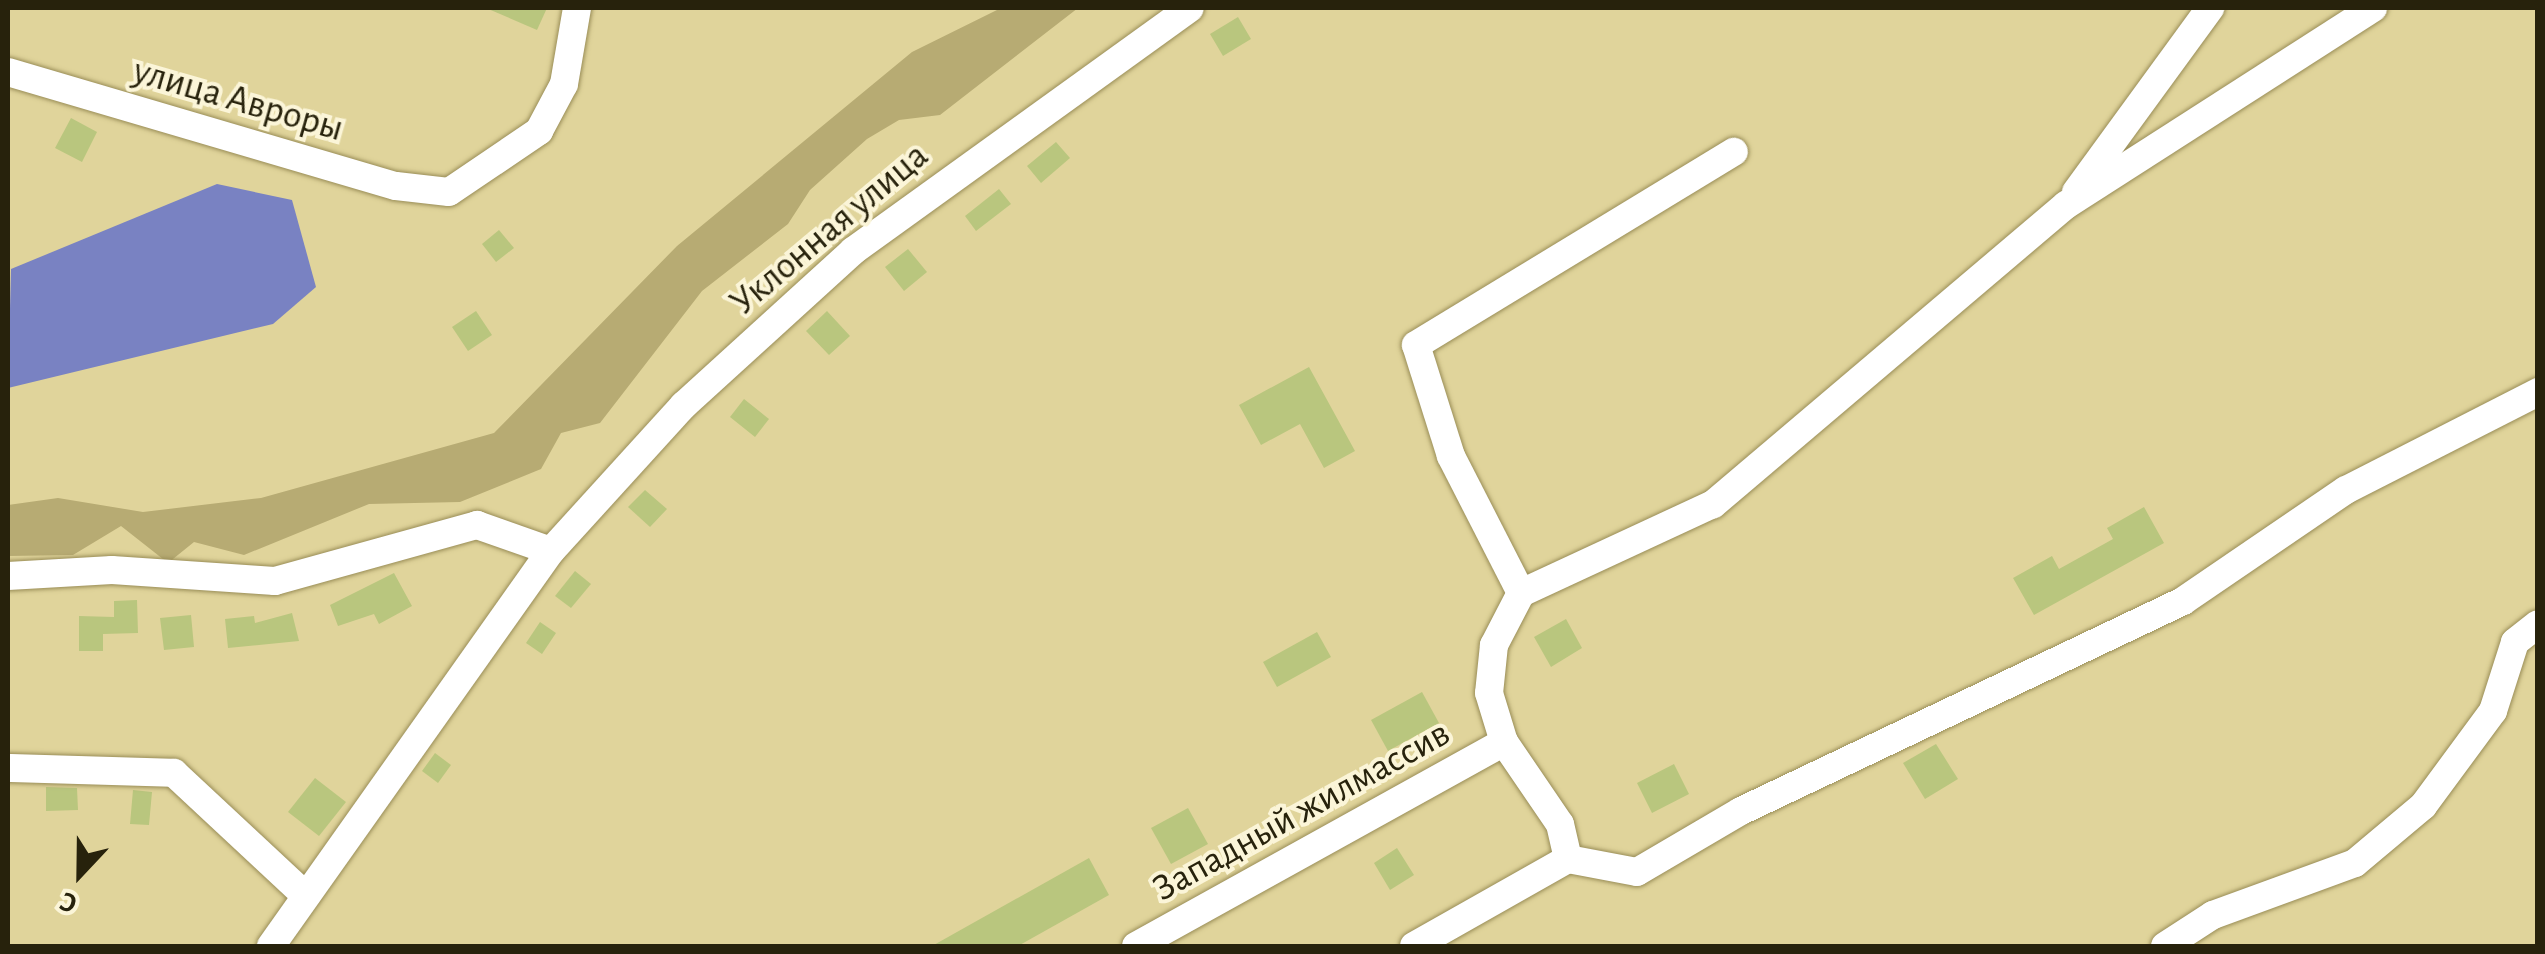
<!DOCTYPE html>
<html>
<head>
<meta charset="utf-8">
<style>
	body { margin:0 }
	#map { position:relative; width:2545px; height:954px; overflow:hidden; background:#e0d49b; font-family:"Alegreya Sans",sans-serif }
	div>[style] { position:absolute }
	.green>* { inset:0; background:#b7ab73 }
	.water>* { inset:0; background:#7982c2 }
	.building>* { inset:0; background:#b9c67e }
	.roads { filter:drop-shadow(0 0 2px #998d57) drop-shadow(0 0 2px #998d57) }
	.minor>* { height:28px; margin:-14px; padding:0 14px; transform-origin:14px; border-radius:14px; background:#fff }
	span { translate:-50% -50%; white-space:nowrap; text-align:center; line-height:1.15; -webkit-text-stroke:8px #fbf5d8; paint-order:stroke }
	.street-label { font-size:38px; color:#27220c }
	.frame { position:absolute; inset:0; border:10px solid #27220c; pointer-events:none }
	.north { position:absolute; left:30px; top:824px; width:100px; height:100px; -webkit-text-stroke:8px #fbf5d8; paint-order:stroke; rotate:202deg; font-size:28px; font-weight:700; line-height:40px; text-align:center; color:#27220c }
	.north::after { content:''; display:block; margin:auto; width:35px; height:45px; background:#27220c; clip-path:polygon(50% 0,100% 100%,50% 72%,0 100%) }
</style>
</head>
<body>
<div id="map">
	<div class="green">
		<div style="clip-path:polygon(1001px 8px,1078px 8px,940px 115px,899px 120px,867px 139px,810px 190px,788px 224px,702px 291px,600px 423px,561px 433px,541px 469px,460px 502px,369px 504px,244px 555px,194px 542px,168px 563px,121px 526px,73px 555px,8px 556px,8px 505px,58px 498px,143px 512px,261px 498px,494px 433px,677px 246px,912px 52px)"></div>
	</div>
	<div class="water">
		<div style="clip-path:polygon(217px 184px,292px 200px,316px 287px,273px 324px,8px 388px,11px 269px)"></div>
	</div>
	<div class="building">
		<div style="clip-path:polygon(486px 8px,547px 8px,537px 30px)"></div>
		<div style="clip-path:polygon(1238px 17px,1251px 39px,1223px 56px,1210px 34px)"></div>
		<div style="clip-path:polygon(71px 118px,97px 132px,82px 162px,55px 148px)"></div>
		<div style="clip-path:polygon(1056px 142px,1070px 158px,1041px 183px,1027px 166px)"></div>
		<div style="clip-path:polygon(999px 189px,1011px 204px,976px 231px,965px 216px)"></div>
		<div style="clip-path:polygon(499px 230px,514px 248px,496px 262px,482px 244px)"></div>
		<div style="clip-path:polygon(908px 249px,927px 272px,904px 291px,885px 267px)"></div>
		<div style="clip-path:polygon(476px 311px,492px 335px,468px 351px,452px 327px)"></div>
		<div style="clip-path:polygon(827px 311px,850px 336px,829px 355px,806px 331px)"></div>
		<div style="clip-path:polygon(1309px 367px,1355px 451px,1324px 468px,1300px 424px,1261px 445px,1239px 405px)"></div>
		<div style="clip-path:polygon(744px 399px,769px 419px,755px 437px,730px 417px)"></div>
		<div style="clip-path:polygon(645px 490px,667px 509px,650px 527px,628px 507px)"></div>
		<div style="clip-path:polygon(2144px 507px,2164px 543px,2034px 615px,2013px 578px,2052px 556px,2059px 569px,2113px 539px,2107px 528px)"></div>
		<div style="clip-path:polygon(575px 571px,591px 584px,571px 608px,555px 596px)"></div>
		<div style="clip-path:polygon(394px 573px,412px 606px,379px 624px,374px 614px,338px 626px,330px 605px)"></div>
		<div style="clip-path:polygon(137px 600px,138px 633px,103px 634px,103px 651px,79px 651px,79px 616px,114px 617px,114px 601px)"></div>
		<div style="clip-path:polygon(292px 613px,299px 641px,228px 648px,225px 619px,254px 616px,255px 623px)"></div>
		<div style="clip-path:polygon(191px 615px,194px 647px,164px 650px,160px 618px)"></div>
		<div style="clip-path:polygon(1566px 619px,1582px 648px,1551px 667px,1534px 637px)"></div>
		<div style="clip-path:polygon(540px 622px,556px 633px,542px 654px,526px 643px)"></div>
		<div style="clip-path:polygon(1317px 632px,1331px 657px,1277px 687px,1263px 662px)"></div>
		<div style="clip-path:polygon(1422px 692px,1439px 723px,1388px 751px,1371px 720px)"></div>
		<div style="clip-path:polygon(1936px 744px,1958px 779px,1925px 799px,1903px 763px)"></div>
		<div style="clip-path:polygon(435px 753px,451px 765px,438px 783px,422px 771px)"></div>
		<div style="clip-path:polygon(1674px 764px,1689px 794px,1652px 813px,1637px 783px)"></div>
		<div style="clip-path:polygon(315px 778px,346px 802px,319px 836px,288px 812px)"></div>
		<div style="clip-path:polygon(46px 787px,77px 788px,78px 810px,46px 811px)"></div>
		<div style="clip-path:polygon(133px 790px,152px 792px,149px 825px,130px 824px)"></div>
		<div style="clip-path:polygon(1188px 808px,1208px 844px,1171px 864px,1151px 828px)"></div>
		<div style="clip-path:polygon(1397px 848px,1414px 875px,1390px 890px,1374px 863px)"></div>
		<div style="clip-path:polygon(1089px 858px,1109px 895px,1018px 946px,932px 946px)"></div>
	</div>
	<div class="roads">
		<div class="minor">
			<div style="left:2373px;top:8px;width:365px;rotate:147.3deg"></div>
			<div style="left:2066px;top:205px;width:463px;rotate:139.7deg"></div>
			<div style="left:1713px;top:504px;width:212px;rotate:155.1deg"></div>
			<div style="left:1521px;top:593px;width:59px;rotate:117.4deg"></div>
			<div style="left:1494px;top:645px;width:48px;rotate:95.9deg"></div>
			<div style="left:1489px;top:693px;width:51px;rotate:73deg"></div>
			<div style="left:1504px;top:742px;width:99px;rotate:55.7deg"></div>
			<div style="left:1560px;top:824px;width:36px;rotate:77deg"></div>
			<div style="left:1568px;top:859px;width:70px;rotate:10.7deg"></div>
			<div style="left:1637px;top:872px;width:121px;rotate:-30.4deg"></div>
			<div style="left:1741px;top:811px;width:489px;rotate:-25.4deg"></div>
			<div style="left:2183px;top:601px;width:197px;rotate:-34.3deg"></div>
			<div style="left:2346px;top:490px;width:216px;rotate:-27deg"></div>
			<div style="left:8px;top:72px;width:404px;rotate:16.4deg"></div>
			<div style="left:396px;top:186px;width:53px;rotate:6.5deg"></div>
			<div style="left:449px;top:192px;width:109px;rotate:-34.1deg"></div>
			<div style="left:539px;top:131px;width:53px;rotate:-62deg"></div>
			<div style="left:564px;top:84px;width:77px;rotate:-80.3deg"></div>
			<div style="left:2076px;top:192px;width:228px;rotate:-53.9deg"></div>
			<div style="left:8px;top:576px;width:104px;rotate:-3.3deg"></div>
			<div style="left:112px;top:570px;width:163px;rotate:3.9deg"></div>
			<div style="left:275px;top:581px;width:210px;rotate:-15.5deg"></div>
			<div style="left:477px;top:525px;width:78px;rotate:19.4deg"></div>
			<div style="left:1521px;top:593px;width:154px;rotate:-117.1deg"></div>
			<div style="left:1451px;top:456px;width:116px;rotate:-107.5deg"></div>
			<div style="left:1416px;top:345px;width:372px;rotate:-31.3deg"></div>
			<div style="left:8px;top:768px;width:166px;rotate:1.7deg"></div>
			<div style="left:174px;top:773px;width:180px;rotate:43deg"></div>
			<div style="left:271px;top:946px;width:484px;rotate:-54.7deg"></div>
			<div style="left:551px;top:551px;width:197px;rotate:-47.7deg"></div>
			<div style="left:684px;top:405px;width:229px;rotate:-42.3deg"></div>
			<div style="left:853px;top:251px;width:415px;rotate:-35.8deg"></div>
			<div style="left:1136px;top:946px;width:421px;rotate:-29deg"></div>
			<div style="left:1414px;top:946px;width:177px;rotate:-29.5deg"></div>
			<div style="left:2165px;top:946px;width:57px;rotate:-32.9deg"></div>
			<div style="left:2213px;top:915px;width:151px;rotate:-20.1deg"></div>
			<div style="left:2355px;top:863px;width:89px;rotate:-40deg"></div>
			<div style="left:2423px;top:806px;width:118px;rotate:-53.6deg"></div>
			<div style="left:2493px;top:711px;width:72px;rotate:-72.3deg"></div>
			<div style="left:2515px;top:642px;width:29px;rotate:-38deg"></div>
		</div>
	</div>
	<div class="street-label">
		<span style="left:238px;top:101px;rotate:16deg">улица Авроры</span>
		<span style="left:830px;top:230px;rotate:-40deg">Уклонная улица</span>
		<span style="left:1302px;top:812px;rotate:-29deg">Западный жилмассив</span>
	</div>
	<div class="frame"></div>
	<div class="north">С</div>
</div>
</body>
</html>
